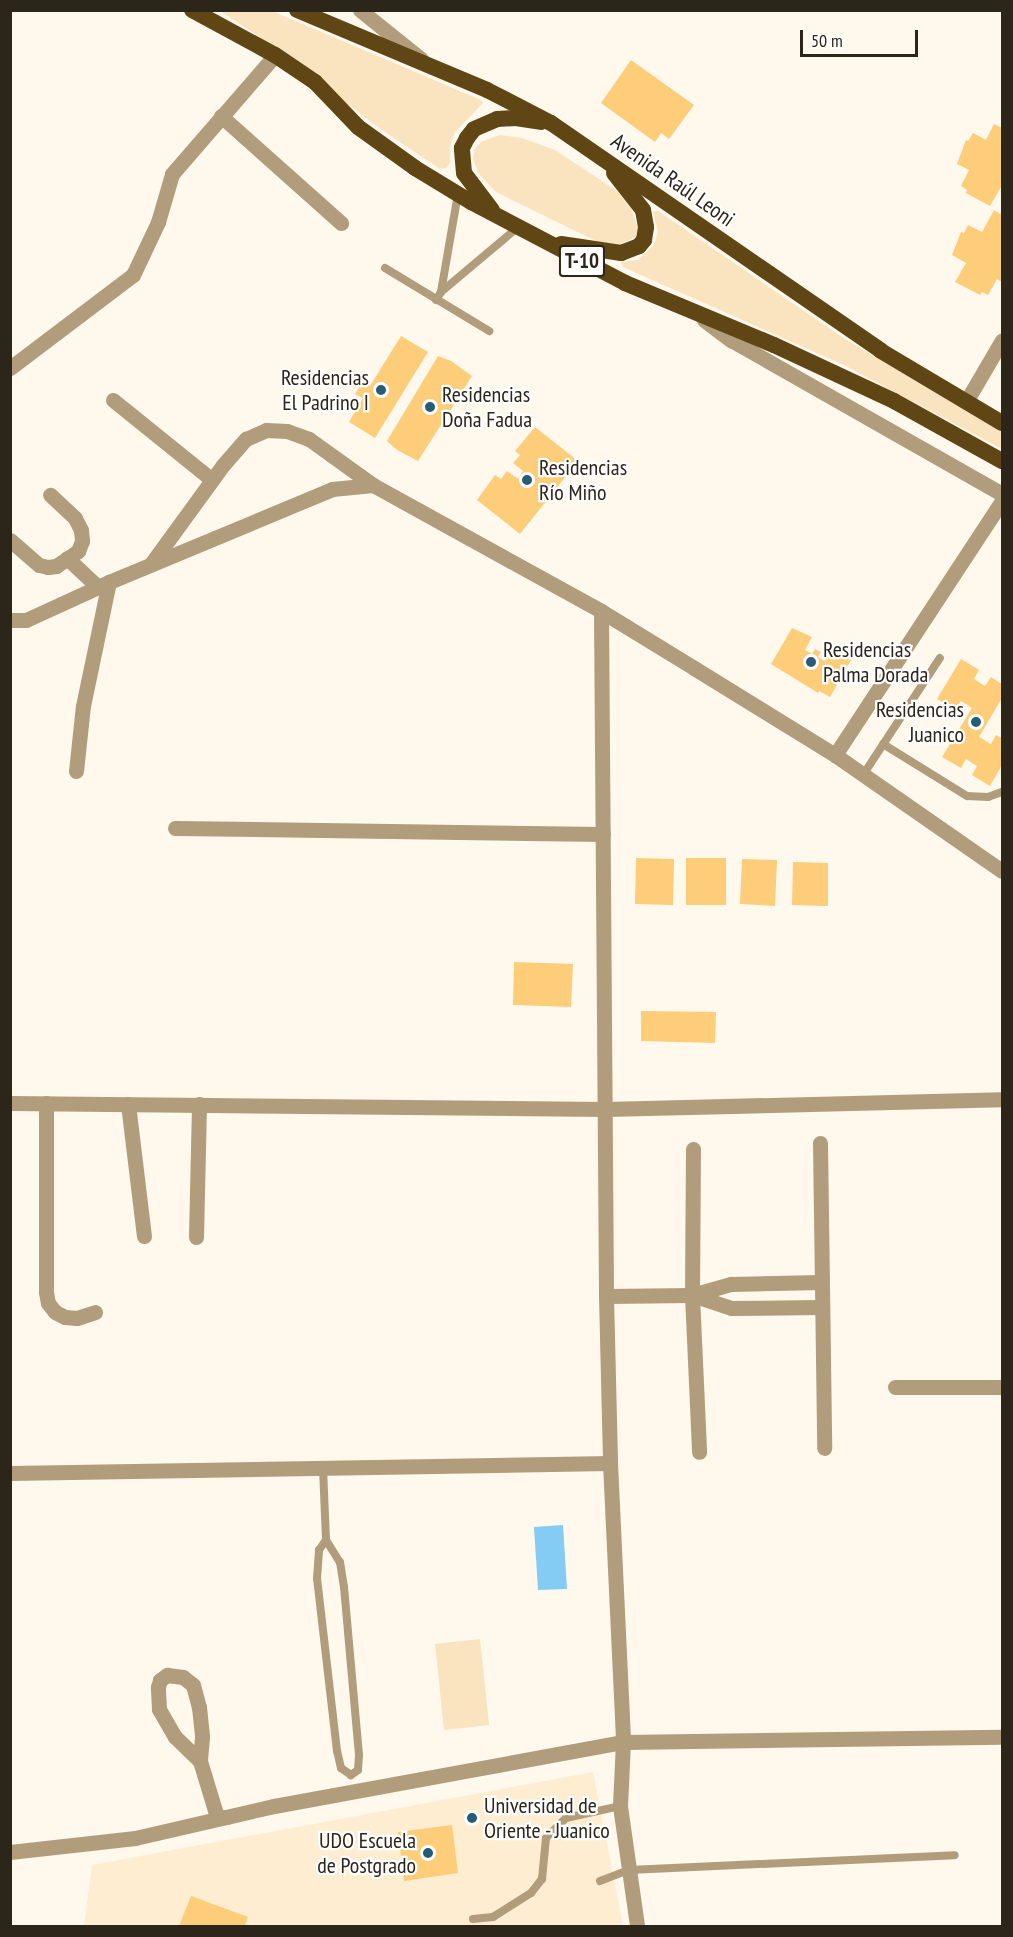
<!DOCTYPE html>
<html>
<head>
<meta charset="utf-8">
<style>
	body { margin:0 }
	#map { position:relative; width:1013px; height:1937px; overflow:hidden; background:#fff8ed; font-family:"PT Sans Narrow",sans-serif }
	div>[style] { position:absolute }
	.built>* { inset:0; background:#feedd1 }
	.green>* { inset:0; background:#fae3bf }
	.water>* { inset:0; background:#85ccf5 }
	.building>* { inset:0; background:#fdcd79 }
	.service>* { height:8px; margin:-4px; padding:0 4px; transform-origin:4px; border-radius:4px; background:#b19d7c }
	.minor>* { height:15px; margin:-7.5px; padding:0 7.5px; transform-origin:7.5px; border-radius:7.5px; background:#b19d7c }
	.trunk>* { height:16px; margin:-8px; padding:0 8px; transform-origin:8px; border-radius:8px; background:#604614 }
	.dots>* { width:16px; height:16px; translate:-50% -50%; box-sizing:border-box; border:3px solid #fff; border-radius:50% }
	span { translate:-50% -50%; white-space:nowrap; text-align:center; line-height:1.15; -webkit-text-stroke:4.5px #fff; paint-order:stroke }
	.shield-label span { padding:2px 4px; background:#fff; border:2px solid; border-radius:4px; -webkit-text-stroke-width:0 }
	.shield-label { font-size:21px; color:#2b251a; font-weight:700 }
	.street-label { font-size:22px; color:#2b251a }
	.poi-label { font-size:22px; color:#2b251a }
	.right { translate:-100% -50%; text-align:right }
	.left { translate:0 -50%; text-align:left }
	.frame { position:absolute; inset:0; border:12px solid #2b251a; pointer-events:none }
	.scale { position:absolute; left:800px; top:30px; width:118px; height:27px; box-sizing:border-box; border:3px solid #2b251a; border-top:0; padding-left:8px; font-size:18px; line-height:21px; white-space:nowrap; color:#2b251a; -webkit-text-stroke:4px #fff; paint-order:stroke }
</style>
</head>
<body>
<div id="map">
	<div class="built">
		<div style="clip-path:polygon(593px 1772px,623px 1926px,84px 1926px,92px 1865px)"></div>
	</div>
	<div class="green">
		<div style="clip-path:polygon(220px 11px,272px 11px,481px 100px,483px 103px,455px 132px,450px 146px,450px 163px,446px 168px,440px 169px,375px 125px,264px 40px)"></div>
		<div style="clip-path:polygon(500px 135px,522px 138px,555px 150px,617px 191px,631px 208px,638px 229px,636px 237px,620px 244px,596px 241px,496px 192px,478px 173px,473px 158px,475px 149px,481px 142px)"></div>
		<div style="clip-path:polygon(658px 211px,842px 337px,1002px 432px,1002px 449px,844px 365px,623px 267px,621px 262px,638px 260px,654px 245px,658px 232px,653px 212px)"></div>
		<div style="clip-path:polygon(480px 1639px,489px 1725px,444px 1730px,435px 1644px)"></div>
	</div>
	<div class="water">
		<div style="clip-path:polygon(563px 1525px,567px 1589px,538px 1590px,534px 1527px)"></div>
	</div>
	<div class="building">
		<div style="clip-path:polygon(631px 60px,694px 105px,669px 139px,661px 133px,655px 142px,601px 103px)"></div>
		<div style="clip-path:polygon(994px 124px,1002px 128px,1002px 188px,1001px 187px,990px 206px,966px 193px,967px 190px,961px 186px,969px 170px,957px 164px,966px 140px,968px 141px,973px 133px,986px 140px)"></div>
		<div style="clip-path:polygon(994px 210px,1000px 214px,1002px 210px,1002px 282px,997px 279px,988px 295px,982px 292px,980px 295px,955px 282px,966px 263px,952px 255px,961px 232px,964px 233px,968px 225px,982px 232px)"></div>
		<div style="clip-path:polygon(401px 336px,428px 352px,375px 438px,349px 422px,363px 398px,355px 394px,363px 382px,370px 386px)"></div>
		<div style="clip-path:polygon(438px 356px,451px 361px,472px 376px,418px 461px,397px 450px,387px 441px)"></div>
		<div style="clip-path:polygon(535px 427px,578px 461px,520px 534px,477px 500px,495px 475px,501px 479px,507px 471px,518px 479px,523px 471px,513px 463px,520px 455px,515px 451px)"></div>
		<div style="clip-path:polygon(792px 628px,812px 637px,805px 650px,812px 654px,815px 649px,821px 652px,818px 657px,825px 661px,832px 648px,851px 660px,830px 697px,819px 691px,818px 693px,771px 664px)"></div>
		<div style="clip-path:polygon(961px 659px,979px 670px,974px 679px,985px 686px,991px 677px,1002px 684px,1002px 698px,979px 737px,991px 744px,996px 735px,1002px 738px,1002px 765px,990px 786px,972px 775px,977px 766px,966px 759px,961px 768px,942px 757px,972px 708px,961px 701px,955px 710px,937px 699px)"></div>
		<div style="clip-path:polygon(636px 858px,674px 859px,673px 905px,635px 904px)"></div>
		<div style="clip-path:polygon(686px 858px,726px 858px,726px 905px,686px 905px)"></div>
		<div style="clip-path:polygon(742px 859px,777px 860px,775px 906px,740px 904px)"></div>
		<div style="clip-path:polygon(793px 862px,828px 863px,828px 906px,792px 905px)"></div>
		<div style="clip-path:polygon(514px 962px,573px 964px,571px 1007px,513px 1005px)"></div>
		<div style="clip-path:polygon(641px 1011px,716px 1012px,715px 1043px,641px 1041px)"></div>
		<div style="clip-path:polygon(452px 1825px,458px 1873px,404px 1881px,398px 1832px)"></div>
		<div style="clip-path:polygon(191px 1896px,248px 1917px,245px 1926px,179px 1926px)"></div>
	</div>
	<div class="service">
		<div style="left:385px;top:268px;width:122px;rotate:31.2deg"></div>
		<div style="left:441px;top:292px;width:99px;rotate:-80.2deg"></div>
		<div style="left:436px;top:300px;width:9px;rotate:-58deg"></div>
		<div style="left:441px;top:292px;width:99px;rotate:-40.1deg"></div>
		<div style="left:883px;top:744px;width:99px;rotate:31.8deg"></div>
		<div style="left:967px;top:796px;width:21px;rotate:3deg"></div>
		<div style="left:988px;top:797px;width:15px;rotate:-20deg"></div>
		<div style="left:863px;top:775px;width:140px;rotate:-56.7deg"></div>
		<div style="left:323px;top:1468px;width:72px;rotate:87.6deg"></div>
		<div style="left:326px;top:1540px;width:26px;rotate:58deg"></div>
		<div style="left:340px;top:1562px;width:25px;rotate:81deg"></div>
		<div style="left:344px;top:1587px;width:169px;rotate:84.9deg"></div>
		<div style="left:359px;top:1755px;width:15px;rotate:94deg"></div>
		<div style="left:358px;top:1770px;width:9px;rotate:144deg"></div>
		<div style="left:351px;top:1775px;width:12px;rotate:-145deg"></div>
		<div style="left:341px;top:1768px;width:17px;rotate:-103deg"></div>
		<div style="left:337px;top:1751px;width:173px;rotate:-96.6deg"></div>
		<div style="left:317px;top:1579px;width:29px;rotate:-86deg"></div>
		<div style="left:319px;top:1550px;width:12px;rotate:-55deg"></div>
		<div style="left:600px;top:1881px;width:31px;rotate:-21deg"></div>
		<div style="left:629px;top:1870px;width:326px;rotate:-2.6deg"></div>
		<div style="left:473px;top:1919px;width:20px;rotate:-6deg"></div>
		<div style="left:493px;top:1917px;width:45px;rotate:-32.3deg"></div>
		<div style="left:531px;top:1893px;width:18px;rotate:-52deg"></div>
		<div style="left:542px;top:1879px;width:41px;rotate:-84.4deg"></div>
		<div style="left:546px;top:1838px;width:28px;rotate:-45deg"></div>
		<div style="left:566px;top:1818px;width:55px;rotate:-12.5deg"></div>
	</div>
	<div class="minor">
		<div style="left:360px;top:10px;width:78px;rotate:38.8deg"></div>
		<div style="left:221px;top:116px;width:161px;rotate:41.7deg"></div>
		<div style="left:704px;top:320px;width:34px;rotate:37deg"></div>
		<div style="left:731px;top:340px;width:312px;rotate:29.6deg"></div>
		<div style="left:10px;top:368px;width:154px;rotate:-37.1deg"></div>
		<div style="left:133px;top:275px;width:59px;rotate:-64.7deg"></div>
		<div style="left:158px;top:222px;width:50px;rotate:-73.7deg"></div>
		<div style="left:172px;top:174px;width:157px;rotate:-49.1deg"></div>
		<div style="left:113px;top:400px;width:127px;rotate:38.9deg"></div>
		<div style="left:967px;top:400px;width:69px;rotate:-59.7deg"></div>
		<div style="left:10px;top:540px;width:38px;rotate:41deg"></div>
		<div style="left:39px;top:565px;width:9px;rotate:13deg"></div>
		<div style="left:48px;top:567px;width:8px;rotate:-7deg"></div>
		<div style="left:56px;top:566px;width:27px;rotate:-34deg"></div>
		<div style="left:78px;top:551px;width:11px;rotate:-68deg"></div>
		<div style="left:82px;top:541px;width:11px;rotate:-95deg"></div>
		<div style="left:81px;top:530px;width:13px;rotate:-117deg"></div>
		<div style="left:75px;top:518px;width:34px;rotate:-137deg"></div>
		<div style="left:67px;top:558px;width:42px;rotate:43.1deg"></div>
		<div style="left:151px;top:564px;width:122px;rotate:-54deg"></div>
		<div style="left:223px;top:465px;width:35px;rotate:-49deg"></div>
		<div style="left:246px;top:439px;width:22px;rotate:-24deg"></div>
		<div style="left:266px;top:430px;width:21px;rotate:3deg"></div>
		<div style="left:287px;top:431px;width:23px;rotate:20deg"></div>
		<div style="left:309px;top:439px;width:79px;rotate:35.7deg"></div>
		<div style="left:373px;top:485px;width:260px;rotate:28.9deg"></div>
		<div style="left:601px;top:611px;width:109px;rotate:31.5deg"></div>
		<div style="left:694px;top:668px;width:166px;rotate:31.7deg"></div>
		<div style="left:835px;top:755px;width:203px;rotate:34.8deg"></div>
		<div style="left:601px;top:611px;width:685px;rotate:89.58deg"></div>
		<div style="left:606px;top:1296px;width:167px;rotate:88.6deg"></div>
		<div style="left:610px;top:1463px;width:279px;rotate:87.3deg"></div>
		<div style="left:623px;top:1742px;width:64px;rotate:92.7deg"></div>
		<div style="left:620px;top:1806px;width:121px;rotate:81.9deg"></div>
		<div style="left:10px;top:620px;width:16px"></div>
		<div style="left:26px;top:620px;width:91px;rotate:-24.6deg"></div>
		<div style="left:109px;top:582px;width:242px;rotate:-22.6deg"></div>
		<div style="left:332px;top:489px;width:41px;rotate:-5.6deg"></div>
		<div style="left:835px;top:755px;width:304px;rotate:-56.7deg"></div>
		<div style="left:76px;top:771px;width:65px;rotate:-83.9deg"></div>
		<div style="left:83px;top:706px;width:127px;rotate:-78.2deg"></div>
		<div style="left:175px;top:828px;width:428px;rotate:0.8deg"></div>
		<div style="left:10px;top:1103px;width:595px;rotate:0.58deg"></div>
		<div style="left:605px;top:1109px;width:397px;rotate:-1.4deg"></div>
		<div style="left:46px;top:1103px;width:189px;rotate:90deg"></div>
		<div style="left:46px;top:1292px;width:11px;rotate:80deg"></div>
		<div style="left:48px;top:1303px;width:11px;rotate:52deg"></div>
		<div style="left:55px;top:1312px;width:11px;rotate:27deg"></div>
		<div style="left:65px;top:1317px;width:12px;rotate:5deg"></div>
		<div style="left:77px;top:1318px;width:19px;rotate:-18deg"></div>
		<div style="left:128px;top:1104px;width:133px;rotate:83.1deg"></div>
		<div style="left:820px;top:1143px;width:305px;rotate:89.2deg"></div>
		<div style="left:693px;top:1149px;width:146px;rotate:90.4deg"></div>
		<div style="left:692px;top:1295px;width:157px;rotate:87.4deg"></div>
		<div style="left:196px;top:1237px;width:133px;rotate:-88.7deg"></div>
		<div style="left:692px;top:1295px;width:41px;rotate:18.4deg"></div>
		<div style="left:731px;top:1308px;width:91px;rotate:-0.6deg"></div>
		<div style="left:606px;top:1296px;width:86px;rotate:-0.7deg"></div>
		<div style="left:692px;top:1295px;width:41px;rotate:-15.8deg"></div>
		<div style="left:731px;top:1284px;width:91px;rotate:-1.3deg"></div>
		<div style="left:895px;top:1387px;width:107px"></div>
		<div style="left:10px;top:1473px;width:600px;rotate:-0.95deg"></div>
		<div style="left:200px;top:1761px;width:35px;rotate:-136deg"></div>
		<div style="left:175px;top:1737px;width:32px;rotate:-120deg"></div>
		<div style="left:159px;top:1709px;width:22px;rotate:-93deg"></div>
		<div style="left:158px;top:1687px;width:7px;rotate:-74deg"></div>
		<div style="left:160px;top:1680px;width:9px;rotate:-36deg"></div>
		<div style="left:167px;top:1675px;width:16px;rotate:7deg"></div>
		<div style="left:183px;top:1677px;width:13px;rotate:39deg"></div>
		<div style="left:193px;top:1685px;width:23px;rotate:75deg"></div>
		<div style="left:199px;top:1707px;width:30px;rotate:84deg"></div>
		<div style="left:202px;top:1737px;width:24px;rotate:95deg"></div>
		<div style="left:200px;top:1761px;width:59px;rotate:73.1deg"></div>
		<div style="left:217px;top:1817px;width:10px"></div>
		<div style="left:10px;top:1852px;width:126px;rotate:-6.4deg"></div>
		<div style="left:135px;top:1838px;width:143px;rotate:-13deg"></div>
		<div style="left:274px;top:1806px;width:355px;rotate:-10.4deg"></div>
		<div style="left:623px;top:1742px;width:379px;rotate:-0.8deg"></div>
	</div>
	<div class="trunk">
		<div style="left:192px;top:10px;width:94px;rotate:28.5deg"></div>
		<div style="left:275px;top:55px;width:48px;rotate:34deg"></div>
		<div style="left:315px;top:82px;width:62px;rotate:46.3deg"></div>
		<div style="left:358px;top:127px;width:70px;rotate:35.7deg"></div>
		<div style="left:415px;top:168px;width:66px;rotate:31.3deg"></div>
		<div style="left:471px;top:202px;width:174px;rotate:27.7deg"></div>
		<div style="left:625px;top:283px;width:161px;rotate:22.6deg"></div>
		<div style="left:774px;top:345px;width:132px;rotate:25deg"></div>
		<div style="left:894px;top:401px;width:124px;rotate:29.1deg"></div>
		<div style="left:297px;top:10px;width:206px;rotate:22.8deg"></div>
		<div style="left:487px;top:90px;width:72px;rotate:27.3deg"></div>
		<div style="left:551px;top:123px;width:401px;rotate:34.6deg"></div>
		<div style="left:881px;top:351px;width:141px;rotate:30.8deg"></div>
		<div style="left:492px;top:210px;width:46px;rotate:-127.1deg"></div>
		<div style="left:464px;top:173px;width:25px;rotate:-95deg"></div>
		<div style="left:462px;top:148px;width:11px;rotate:-63deg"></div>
		<div style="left:467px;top:138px;width:11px;rotate:-52deg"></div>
		<div style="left:474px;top:129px;width:25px;rotate:-23deg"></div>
		<div style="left:497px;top:119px;width:19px;rotate:-3deg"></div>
		<div style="left:516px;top:118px;width:25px;rotate:9deg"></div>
		<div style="left:561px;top:244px;width:61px;rotate:8.5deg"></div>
		<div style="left:621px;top:253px;width:19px;rotate:-21deg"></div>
		<div style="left:639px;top:246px;width:8px;rotate:-50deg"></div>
		<div style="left:644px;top:240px;width:13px;rotate:-81deg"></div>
		<div style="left:646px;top:227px;width:17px;rotate:-100deg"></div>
		<div style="left:643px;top:210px;width:47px;rotate:-128.1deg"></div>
	</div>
	<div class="dots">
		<div style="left:381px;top:390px;background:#275c78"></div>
		<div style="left:430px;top:407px;background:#275c78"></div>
		<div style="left:527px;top:480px;background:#275c78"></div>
		<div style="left:811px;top:662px;background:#275c78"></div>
		<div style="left:976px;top:722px;background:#275c78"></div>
		<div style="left:472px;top:1818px;background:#275c78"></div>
		<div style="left:428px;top:1853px;background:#275c78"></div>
	</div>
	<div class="shield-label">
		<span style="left:582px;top:261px">T-10</span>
	</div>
	<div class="street-label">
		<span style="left:673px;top:180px;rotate:35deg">Avenida Raúl Leoni</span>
	</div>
	<div class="poi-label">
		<span class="right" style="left:369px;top:390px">Residencias<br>El Padrino I</span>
		<span class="left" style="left:442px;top:407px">Residencias<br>Doña Fadua</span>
		<span class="left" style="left:539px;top:480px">Residencias<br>Río Miño</span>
		<span class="left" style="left:823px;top:662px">Residencias<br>Palma Dorada</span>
		<span class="right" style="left:964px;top:722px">Residencias<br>Juanico</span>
		<span class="left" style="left:484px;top:1818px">Universidad de<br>Oriente - Juanico</span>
		<span class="right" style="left:416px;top:1853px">UDO Escuela<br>de Postgrado</span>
	</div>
	<div class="frame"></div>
	<div class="scale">50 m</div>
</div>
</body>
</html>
